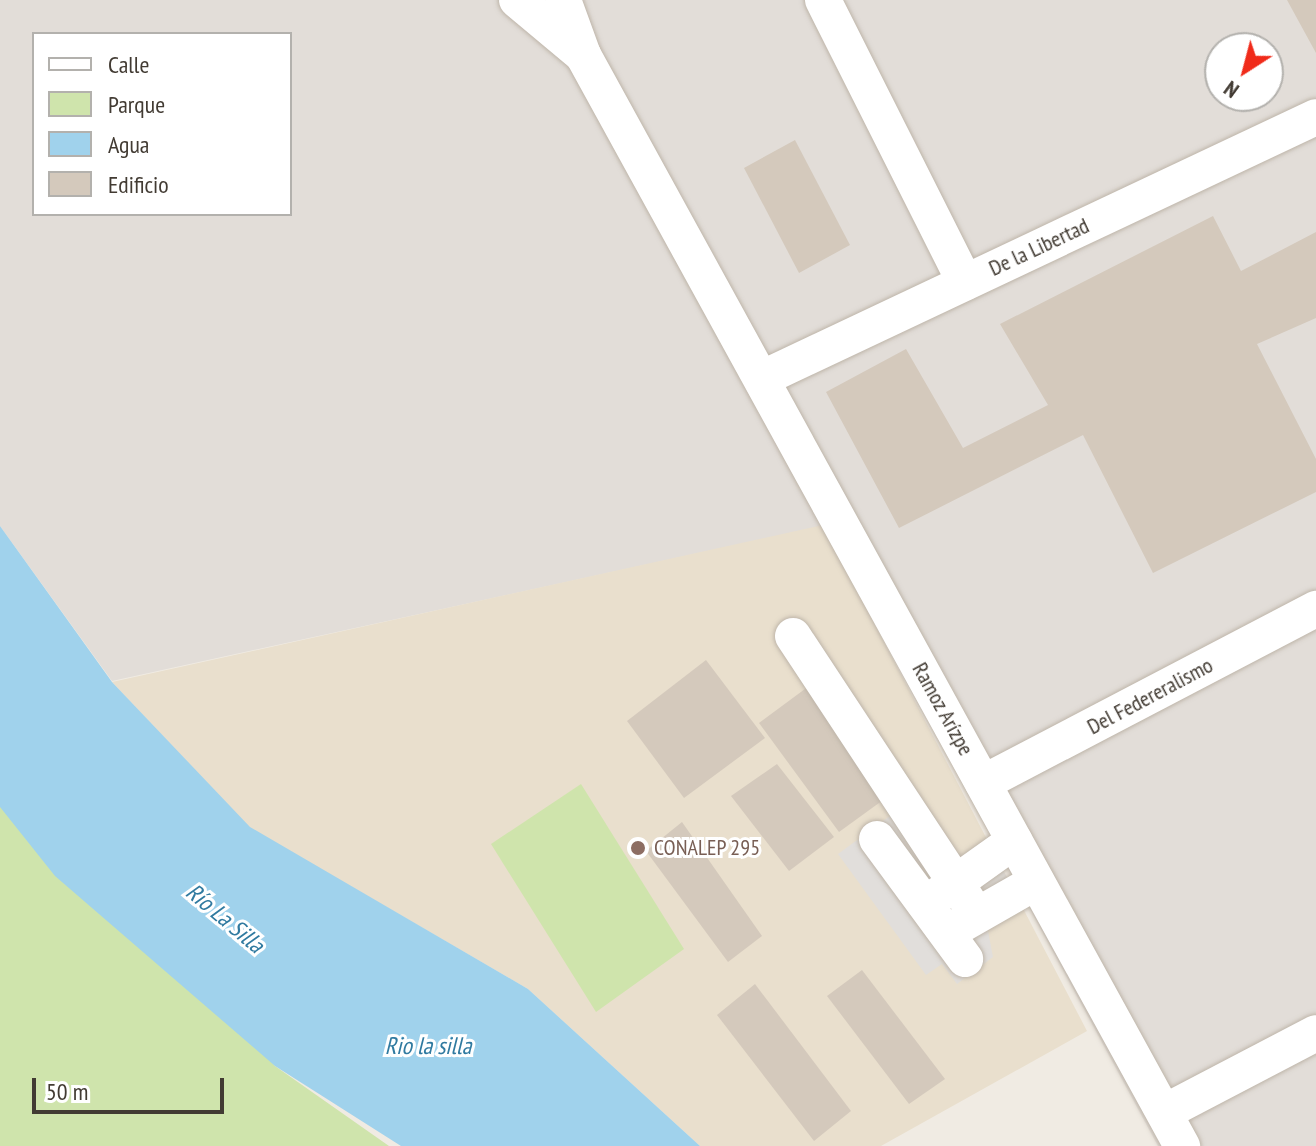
<!DOCTYPE html>
<html>
<head>
<meta charset="utf-8">
<style>
	body { margin:0 }
	#map { position:relative; width:1316px; height:1146px; overflow:hidden; background:#f0ebe3; font-family:"PT Sans Narrow",sans-serif }
	div>[style] { position:absolute }
	.industrial>* { inset:0; background:#e2ddd8 }
	.education>* { inset:0; background:#e9dfcd }
	.green>* { inset:0; background:#cfe4ac }
	.parking>* { inset:0; background:#e1dedb }
	.water>* { inset:0; background:#a0d2ec }
	.building>* { inset:0; background:#d4c9bc }
	.roads { filter:drop-shadow(0 0 2px #beb5a9) drop-shadow(0 0 2px #beb5a9) }
	.minor>* { height:36px; margin:-18px; padding:0 18px; transform-origin:18px; border-radius:18px; background:#fff }
	.dots>* { width:22px; height:22px; translate:-50% -50%; box-sizing:border-box; border:4px solid #fff; border-radius:50% }
	span { translate:-50% -50%; white-space:nowrap; text-align:center; line-height:1.15; -webkit-text-stroke:6px #fff; paint-order:stroke }
	.street-label { font-size:22px; color:#423b33 }
	.education-label { font-size:22px; color:#785e54 }
	.left { translate:0 -50%; text-align:left }
	.water-label { font-size:24px; color:#307aa0; font-style:italic }
	.legend { position:absolute; left:32px; top:32px; width:260px; height:184px; box-sizing:border-box; background:#fff; border:2px solid #b3b1ad; margin:0; padding:10px 14px; list-style:none; font-size:24px; color:#423b33 }
	.legend li { display:flex; align-items:center; gap:16px; height:40px }
	.legend b { width:40px; border:2px solid #b3b1ad }
	.north { position:absolute; left:1204px; top:32px; width:80px; height:80px; box-sizing:border-box; background:#fff; border:2px solid #b3b1ad; border-radius:50%; rotate:216deg; font-size:22px; font-weight:700; line-height:32px; text-align:center; color:#423b33 }
	.north::after { content:''; display:block; margin:auto; width:28px; height:36px; background:#f02b1a; clip-path:polygon(50% 0,100% 100%,50% 72%,0 100%) }
	.scale { position:absolute; left:32px; top:1078px; width:192px; height:36px; box-sizing:border-box; border:4px solid #423b33; border-top:0; padding-left:10px; font-size:24px; line-height:28px; white-space:nowrap; color:#423b33; -webkit-text-stroke:6px #fff; paint-order:stroke }
</style>
</head>
<body>
<div id="map">
	<div class="industrial">
		<div style="clip-path:polygon(evenodd,0 0,1316px 0,1316px 1146px,1158px 1146px,823px 526px,112px 681px,0 526px,0 0,34px 34px,290px 34px,290px 214px,34px 214px,34px 34px,0 0,1220px 48px,1268px 48px,1268px 96px,1220px 96px,1220px 48px)"></div>
	</div>
	<div class="education">
		<div style="clip-path:polygon(823px 525px,1087px 1031px,881px 1146px,700px 1146px,528px 989px,250px 828px,112px 682px)"></div>
	</div>
	<div class="green">
		<div style="clip-path:polygon(0 733px,275px 1066px,389px 1146px,0 1146px)"></div>
		<div style="clip-path:polygon(581px 784px,684px 949px,596px 1012px,491px 844px)"></div>
	</div>
	<div class="parking">
		<div style="clip-path:polygon(898px 810px,950px 888px,1002px 868px,1018px 899px,985px 915px,993px 957px,957px 984px,942px 964px,926px 975px,838px 854px)"></div>
	</div>
	<div class="water">
		<div style="clip-path:polygon(0 526px,112px 682px,250px 827px,528px 989px,700px 1146px,401px 1146px,275px 1066px,55px 876px,0 807px)"></div>
	</div>
	<div class="building">
		<div style="clip-path:polygon(1287px 0,1316px 0,1316px 53px)"></div>
		<div style="clip-path:polygon(795px 140px,850px 245px,799px 273px,744px 168px)"></div>
		<div style="clip-path:polygon(1213px 216px,1241px 271px,1316px 232px,1316px 318px,1257px 344px,1316px 459px,1316px 492px,1153px 573px,1083px 435px,899px 528px,826px 392px,906px 349px,963px 448px,1048px 405px,1000px 324px)"></div>
		<div style="clip-path:polygon(706px 660px,765px 738px,684px 798px,627px 721px)"></div>
		<div style="clip-path:polygon(809px 686px,890px 795px,839px 832px,759px 723px)"></div>
		<div style="clip-path:polygon(777px 764px,834px 837px,789px 871px,731px 796px)"></div>
		<div style="clip-path:polygon(682px 822px,762px 936px,728px 962px,646px 851px)"></div>
		<div style="clip-path:polygon(862px 970px,945px 1079px,909px 1104px,827px 996px)"></div>
		<div style="clip-path:polygon(755px 984px,851px 1111px,814px 1141px,717px 1015px)"></div>
	</div>
	<div class="roads">
		<div class="minor">
			<div style="left:517px;top:0;width:86px;rotate:39.8deg"></div>
			<div style="left:563px;top:0;width:59px;rotate:70deg"></div>
			<div style="left:583px;top:55px;width:1245px;rotate:61.23deg"></div>
			<div style="left:823px;top:0;width:316px;rotate:63.3deg"></div>
			<div style="left:763px;top:378px;width:611px;rotate:-25.27deg"></div>
			<div style="left:793px;top:636px;width:334px;rotate:56.6deg"></div>
			<div style="left:983px;top:783px;width:376px;rotate:-27.6deg"></div>
			<div style="left:877px;top:839px;width:149px;rotate:53.7deg"></div>
			<div style="left:937px;top:896px;width:95px;rotate:-35.5deg"></div>
			<div style="left:957px;top:927px;width:91px;rotate:-29.7deg"></div>
			<div style="left:1165px;top:1112px;width:170px;rotate:-27.6deg"></div>
		</div>
	</div>
	<div class="dots">
		<div style="left:638px;top:848px;background:#8d6e63"></div>
	</div>
	<div class="street-label">
		<span style="left:1039px;top:247px;rotate:-25deg">De la Libertad</span>
		<span style="left:1150px;top:696px;rotate:-28deg">Del Federeralismo</span>
		<span style="left:943px;top:709px;rotate:61deg">Ramoz Arízpe</span>
	</div>
	<div class="education-label">
		<span class="left" style="left:654px;top:848px">CONALEP 295</span>
	</div>
	<div class="water-label">
		<span style="left:225px;top:918px;rotate:40deg">Río La Silla</span>
		<span style="left:428px;top:1046px">Rio la silla</span>
	</div>
	<ul class="legend">
	<li><b style="height:10px;background:#fff"></b>Calle</li>
	<li><b style="height:22px;background:#cfe4ac"></b>Parque</li>
	<li><b style="height:22px;background:#a0d2ec"></b>Agua</li>
	<li><b style="height:22px;background:#d4c9bc"></b>Edificio</li>
	</ul>
	<div class="north">N</div>
	<div class="scale">50 m</div>
</div>
</body>
</html>
